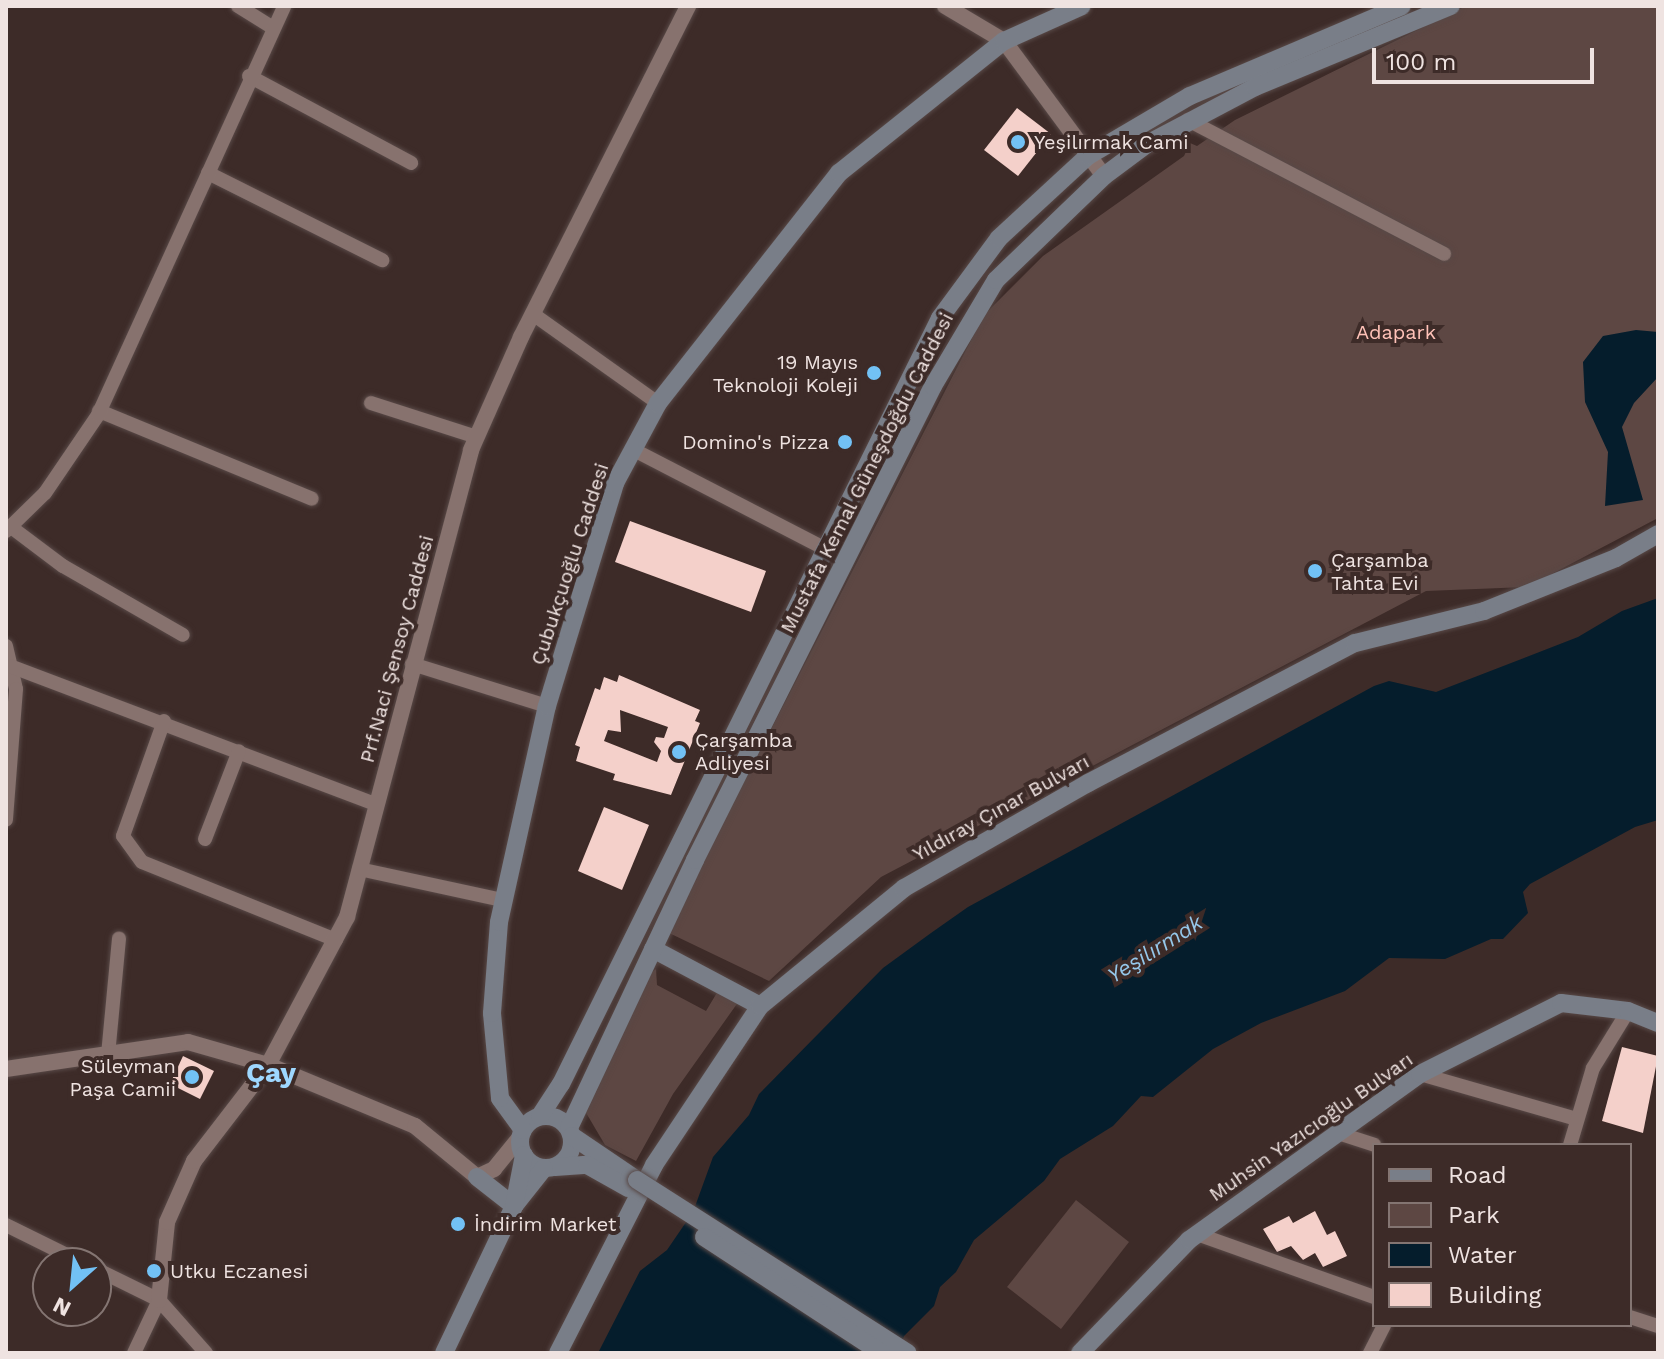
<!DOCTYPE html>
<html>
<head>
<meta charset="utf-8">
<style>
	body { margin:0 }
	#map { position:relative; width:1664px; height:1359px; overflow:hidden; background:#3d2b28; font-family:"Work Sans",sans-serif }
	div>[style] { position:absolute }
	.green>* { inset:0; background:#5d4743 }
	.water>* { inset:0; background:#051d2c }
	.building>* { inset:0; background:#f4d0ca }
	.roads { filter:drop-shadow(0 0 2px #584947) drop-shadow(0 0 2px #584947) }
	.minor>* { height:14px; margin:-7px; padding:0 7px; transform-origin:7px; border-radius:7px; background:#87726e }
	.tertiary>* { height:16px; margin:-8px; padding:0 8px; transform-origin:8px; border-radius:8px; background:#87726e }
	.secondary>* { height:18px; margin:-9px; padding:0 9px; transform-origin:9px; border-radius:9px; background:#797e88 }
	.secondary>.ring { margin:-9px; padding:0; box-sizing:content-box; background:none; border:18px solid #797e88; border-radius:50% }
	.bridges { filter:drop-shadow(0 0 2px #584947) drop-shadow(0 0 2px #584947) }
	.secondary-bridge>* { height:18px; margin:-9px; padding:0 9px; transform-origin:9px; border-radius:9px; background:#797e88 }
	.dots>* { width:22px; height:22px; translate:-50% -50%; box-sizing:border-box; border:4px solid #3d2b28; border-radius:50% }
	span { translate:-50% -50%; white-space:nowrap; text-align:center; line-height:1.15; -webkit-text-stroke:8px #3d2b28; paint-order:stroke }
	.poi-label { font-size:20px; color:#efe3e1 }
	.left { translate:0 -50%; text-align:left }
	.right { translate:-100% -50%; text-align:right }
	.park-label { font-size:20px; color:#ffc2b8 }
	.street-label { font-size:20px; color:#efe3e1 }
	.water-label { font-size:22px; color:#95c7ea; font-style:italic }
	.district-label { font-size:28px; color:#9ed7fe; font-weight:700 }
	.frame { position:absolute; inset:0; border:8px solid #efe3e1; pointer-events:none }
	.legend { position:absolute; left:1372px; top:1143px; width:260px; height:184px; box-sizing:border-box; background:#3d2b28; border:2px solid #847572; margin:0; padding:10px 14px; list-style:none; font-size:24px; color:#efe3e1 }
	.legend li { display:flex; align-items:center; gap:16px; height:40px }
	.legend b { width:40px; border:2px solid #847572 }
	.north { position:absolute; left:32px; top:1247px; width:80px; height:80px; box-sizing:border-box; background:#3d2b28; border:2px solid #847572; border-radius:50%; rotate:207deg; font-size:22px; font-weight:700; line-height:32px; text-align:center; color:#efe3e1 }
	.north::after { content:''; display:block; margin:auto; width:28px; height:36px; background:#72c1f5; clip-path:polygon(50% 0,100% 100%,50% 72%,0 100%) }
	.scale { position:absolute; left:1372px; top:48px; width:222px; height:36px; box-sizing:border-box; border:4px solid #efe3e1; border-top:0; padding-left:10px; font-size:24px; line-height:28px; white-space:nowrap; color:#efe3e1; -webkit-text-stroke:6px #3d2b28; paint-order:stroke }
</style>
</head>
<body>
<div id="map">
	<div class="green">
		<div style="clip-path:polygon(1466px 6px,1658px 6px,1658px 518px,1527px 587px,1426px 591px,881px 877px,769px 981px,667px 932px,984px 315px,1043px 256px,1184px 156px,1190px 143px,1197px 146px,1235px 120px)"></div>
		<div style="clip-path:polygon(656px 969px,657px 985px,706px 1011px,718px 991px,739px 1001px,673px 1094px,636px 1161px,605px 1145px,585px 1111px,643px 979px)"></div>
		<div style="clip-path:polygon(1076px 1200px,1129px 1242px,1061px 1329px,1007px 1287px)"></div>
	</div>
	<div class="water">
		<div style="clip-path:polygon(1636px 330px,1658px 332px,1658px 377px,1634px 403px,1622px 427px,1643px 500px,1605px 506px,1608px 452px,1585px 402px,1583px 362px,1603px 336px)"></div>
		<div style="clip-path:polygon(1658px 598px,1658px 820px,1635px 827px,1530px 884px,1523px 892px,1528px 913px,1503px 939px,1491px 939px,1445px 959px,1389px 958px,1345px 991px,1261px 1023px,1213px 1049px,1153px 1097px,1141px 1096px,1113px 1126px,1060px 1159px,1044px 1181px,974px 1240px,956px 1272px,940px 1287px,934px 1306px,904px 1336px,898px 1353px,598px 1353px,640px 1271px,667px 1250px,693px 1212px,713px 1157px,749px 1115px,759px 1094px,883px 968px,931px 933px,968px 907px,1374px 686px,1389px 681px,1436px 692px,1578px 637px,1622px 611px)"></div>
	</div>
	<div class="building">
		<div style="clip-path:polygon(1017px 108px,1051px 134px,1018px 176px,984px 150px)"></div>
		<div style="clip-path:polygon(630px 521px,766px 571px,751px 612px,615px 562px)"></div>
		<div style="clip-path:polygon(evenodd,619px 675px,700px 710px,695px 721px,700px 723px,671px 795px,613px 780px,615px 774px,576px 761px,580px 747px,575px 745px,595px 688px,600px 690px,604px 677px,617px 682px,619px 675px,620px 710px,668px 727px,664px 738px,656px 737px,654px 742px,661px 751px,657px 762px,604px 741px,608px 730px,621px 732px,620px 710px)"></div>
		<div style="clip-path:polygon(604px 807px,649px 825px,622px 890px,578px 871px)"></div>
		<div style="clip-path:polygon(1622px 1047px,1658px 1056px,1643px 1133px,1602px 1121px)"></div>
		<div style="clip-path:polygon(183px 1056px,214px 1071px,200px 1099px,170px 1084px)"></div>
		<div style="clip-path:polygon(1315px 1211px,1327px 1235px,1335px 1231px,1347px 1256px,1323px 1267px,1315px 1253px,1303px 1260px,1291px 1246px,1277px 1252px,1263px 1229px,1289px 1216px,1293px 1223px)"></div>
	</div>
	<div class="roads">
		<div class="minor">
			<div style="left:238px;top:6px;width:40px;rotate:32deg"></div>
			<div style="left:249px;top:76px;width:184px;rotate:28.2deg"></div>
			<div style="left:1188px;top:120px;width:289px;rotate:27.6deg"></div>
			<div style="left:208px;top:173px;width:195px;rotate:26.6deg"></div>
			<div style="left:533px;top:314px;width:153px;rotate:35.5deg"></div>
			<div style="left:371px;top:403px;width:111px;rotate:17.8deg"></div>
			<div style="left:99px;top:411px;width:230px;rotate:22.4deg"></div>
			<div style="left:632px;top:449px;width:218px;rotate:27.3deg"></div>
			<div style="left:11px;top:527px;width:65px;rotate:36.9deg"></div>
			<div style="left:63px;top:566px;width:138px;rotate:29.9deg"></div>
			<div style="left:6px;top:531px;width:54px;rotate:-44.3deg"></div>
			<div style="left:45px;top:493px;width:94px;rotate:-55.8deg"></div>
			<div style="left:98px;top:415px;width:449px;rotate:-65.5deg"></div>
			<div style="left:6px;top:646px;width:44px;rotate:76.9deg"></div>
			<div style="left:16px;top:689px;width:131px;rotate:94.4deg"></div>
			<div style="left:412px;top:664px;width:141px;rotate:17.3deg"></div>
			<div style="left:10px;top:666px;width:391px;rotate:20.7deg"></div>
			<div style="left:164px;top:721px;width:122px;rotate:109.6deg"></div>
			<div style="left:123px;top:836px;width:32px;rotate:54deg"></div>
			<div style="left:142px;top:862px;width:209px;rotate:21.9deg"></div>
			<div style="left:205px;top:839px;width:94px;rotate:-68.9deg"></div>
			<div style="left:359px;top:869px;width:146px;rotate:12.2deg"></div>
			<div style="left:108px;top:1055px;width:117px;rotate:-84.6deg"></div>
			<div style="left:1420px;top:1074px;width:163px;rotate:16deg"></div>
			<div style="left:1338px;top:1133px;width:38px;rotate:18deg"></div>
			<div style="left:1570px;top:1145px;width:80px;rotate:-73.4deg"></div>
			<div style="left:1593px;top:1068px;width:67px;rotate:-58.4deg"></div>
			<div style="left:6px;top:1225px;width:86px;rotate:26.3deg"></div>
			<div style="left:1197px;top:1234px;width:188px;rotate:19.6deg"></div>
			<div style="left:96px;top:1269px;width:70px;rotate:26.2deg"></div>
			<div style="left:159px;top:1300px;width:71px;rotate:48.4deg"></div>
			<div style="left:1630px;top:1317px;width:29px;rotate:18deg"></div>
			<div style="left:134px;top:1353px;width:59px;rotate:-64.7deg"></div>
			<div style="left:1370px;top:1353px;width:31px;rotate:-63deg"></div>
		</div>
		<div class="tertiary">
			<div style="left:945px;top:6px;width:69px;rotate:30.7deg"></div>
			<div style="left:1004px;top:41px;width:168px;rotate:53.5deg"></div>
			<div style="left:6px;top:1069px;width:184px;rotate:-8.4deg"></div>
			<div style="left:188px;top:1042px;width:83px;rotate:16deg"></div>
			<div style="left:268px;top:1065px;width:159px;rotate:22.5deg"></div>
			<div style="left:415px;top:1126px;width:80px;rotate:39.4deg"></div>
			<div style="left:477px;top:1177px;width:19px;rotate:-25deg"></div>
			<div style="left:494px;top:1169px;width:41px;rotate:-50.9deg"></div>
			<div style="left:159px;top:1300px;width:78px;rotate:-84.1deg"></div>
			<div style="left:167px;top:1222px;width:67px;rotate:-66.1deg"></div>
			<div style="left:194px;top:1161px;width:121px;rotate:-52.4deg"></div>
			<div style="left:268px;top:1065px;width:168px;rotate:-61.9deg"></div>
			<div style="left:347px;top:917px;width:483px;rotate:-75.1deg"></div>
			<div style="left:471px;top:450px;width:124px;rotate:-66.1deg"></div>
			<div style="left:521px;top:337px;width:371px;rotate:-63.2deg"></div>
		</div>
		<div class="secondary">
			<div style="left:653px;top:949px;width:121px;rotate:28deg"></div>
			<div class="ring" style="left:520px;top:1116px;width:34px;height:34px"></div>
			<div style="left:540px;top:1116px;width:38px;rotate:-57deg"></div>
			<div style="left:561px;top:1084px;width:855px;rotate:-63.67deg"></div>
			<div style="left:940px;top:318px;width:99px;rotate:-53.6deg"></div>
			<div style="left:999px;top:238px;width:121px;rotate:-42.7deg"></div>
			<div style="left:1088px;top:156px;width:118px;rotate:-30.5deg"></div>
			<div style="left:1190px;top:96px;width:230px;rotate:-23deg"></div>
			<div style="left:569px;top:1128px;width:296px;rotate:-64.8deg"></div>
			<div style="left:695px;top:860px;width:530px;rotate:-63.34deg"></div>
			<div style="left:933px;top:386px;width:123px;rotate:-59.3deg"></div>
			<div style="left:996px;top:280px;width:150px;rotate:-43.9deg"></div>
			<div style="left:1104px;top:176px;width:54px;rotate:-36.7deg"></div>
			<div style="left:1147px;top:144px;width:122px;rotate:-27.8deg"></div>
			<div style="left:1255px;top:87px;width:212px;rotate:-22.5deg"></div>
			<div style="left:523px;top:1130px;width:39px;rotate:-126deg"></div>
			<div style="left:500px;top:1098px;width:85px;rotate:-95.4deg"></div>
			<div style="left:492px;top:1013px;width:91px;rotate:-85.6deg"></div>
			<div style="left:499px;top:922px;width:221px;rotate:-77.5deg"></div>
			<div style="left:547px;top:706px;width:233px;rotate:-73deg"></div>
			<div style="left:615px;top:483px;width:91px;rotate:-61.7deg"></div>
			<div style="left:658px;top:403px;width:293px;rotate:-51.8deg"></div>
			<div style="left:839px;top:173px;width:211px;rotate:-38.7deg"></div>
			<div style="left:1004px;top:41px;width:85px;rotate:-24.2deg"></div>
			<div style="left:572px;top:1136px;width:78px;rotate:34.1deg"></div>
			<div style="left:555px;top:1167px;width:32px;rotate:-4deg"></div>
			<div style="left:587px;top:1165px;width:47px;rotate:29.3deg"></div>
			<div style="left:477px;top:1177px;width:47px;rotate:38.1deg"></div>
			<div style="left:514px;top:1206px;width:48px;rotate:-51.7deg"></div>
			<div style="left:444px;top:1353px;width:163px;rotate:-64.5deg"></div>
			<div style="left:514px;top:1206px;width:52px;rotate:-78.9deg"></div>
			<div style="left:558px;top:1353px;width:211px;rotate:-62.9deg"></div>
			<div style="left:654px;top:1165px;width:191px;rotate:-56.3deg"></div>
			<div style="left:760px;top:1006px;width:186px;rotate:-39.3deg"></div>
			<div style="left:904px;top:888px;width:212px;rotate:-29.7deg"></div>
			<div style="left:1088px;top:783px;width:301px;rotate:-27.7deg"></div>
			<div style="left:1355px;top:643px;width:133px;rotate:-13.9deg"></div>
			<div style="left:1484px;top:611px;width:142px;rotate:-21.9deg"></div>
			<div style="left:1616px;top:558px;width:48px;rotate:-29.7deg"></div>
			<div style="left:1080px;top:1353px;width:157px;rotate:-46deg"></div>
			<div style="left:1189px;top:1240px;width:284px;rotate:-35.7deg"></div>
			<div style="left:1420px;top:1074px;width:158px;rotate:-26.7deg"></div>
			<div style="left:1561px;top:1003px;width:67px;rotate:6.8deg"></div>
			<div style="left:1628px;top:1011px;width:32px;rotate:22deg"></div>
		</div>
	</div>
	<div class="bridges">
		<div class="secondary-bridge">
			<div style="left:637px;top:1180px;width:321px;rotate:32.6deg"></div>
			<div style="left:704px;top:1237px;width:212px;rotate:33.2deg"></div>
		</div>
	</div>
	<div class="dots">
		<div style="left:1018px;top:142px;background:#72c1f5"></div>
		<div style="left:874px;top:373px;background:#72c1f5"></div>
		<div style="left:845px;top:442px;background:#72c1f5"></div>
		<div style="left:1315px;top:571px;background:#72c1f5"></div>
		<div style="left:679px;top:752px;background:#72c1f5"></div>
		<div style="left:192px;top:1077px;background:#72c1f5"></div>
		<div style="left:458px;top:1224px;background:#72c1f5"></div>
		<div style="left:154px;top:1271px;background:#72c1f5"></div>
	</div>
	<div class="poi-label">
		<span class="left" style="left:1034px;top:142px">Yeşilırmak Cami</span>
		<span class="right" style="left:858px;top:374px">19 Mayıs<br>Teknoloji Koleji</span>
		<span class="right" style="left:829px;top:442px">Domino's Pizza</span>
		<span class="left" style="left:1331px;top:572px">Çarşamba<br>Tahta Evi</span>
		<span class="left" style="left:695px;top:752px">Çarşamba<br>Adliyesi</span>
		<span class="right" style="left:176px;top:1078px">Süleyman<br>Paşa Camii</span>
		<span class="left" style="left:474px;top:1224px">İndirim Market</span>
		<span class="left" style="left:170px;top:1271px">Utku Eczanesi</span>
	</div>
	<div class="park-label">
		<span style="left:1396px;top:332px">Adapark</span>
	</div>
	<div class="street-label">
		<span style="left:867px;top:473px;rotate:-63deg">Mustafa Kemal Güneşdoğdu Caddesi</span>
		<span style="left:570px;top:564px;rotate:-72deg">Çubukçuoğlu Caddesi</span>
		<span style="left:397px;top:649px;rotate:-75deg">Prf.Naci Şensoy Caddesi</span>
		<span style="left:1001px;top:808px;rotate:-29deg">Yıldıray Çınar Bulvarı</span>
		<span style="left:1311px;top:1127px;rotate:-35deg">Muhsin Yazıcıoğlu Bulvarı</span>
	</div>
	<div class="water-label">
		<span style="left:1155px;top:949px;rotate:-32deg">Yeşilırmak</span>
	</div>
	<div class="district-label">
		<span style="left:271px;top:1073px">Çay</span>
	</div>
	<div class="frame"></div>
	<ul class="legend">
	<li><b style="height:10px;background:#797e88"></b>Road</li>
	<li><b style="height:22px;background:#5d4743"></b>Park</li>
	<li><b style="height:22px;background:#051d2c"></b>Water</li>
	<li><b style="height:22px;background:#f4d0ca"></b>Building</li>
	</ul>
	<div class="north">N</div>
	<div class="scale">100 m</div>
</div>
</body>
</html>
